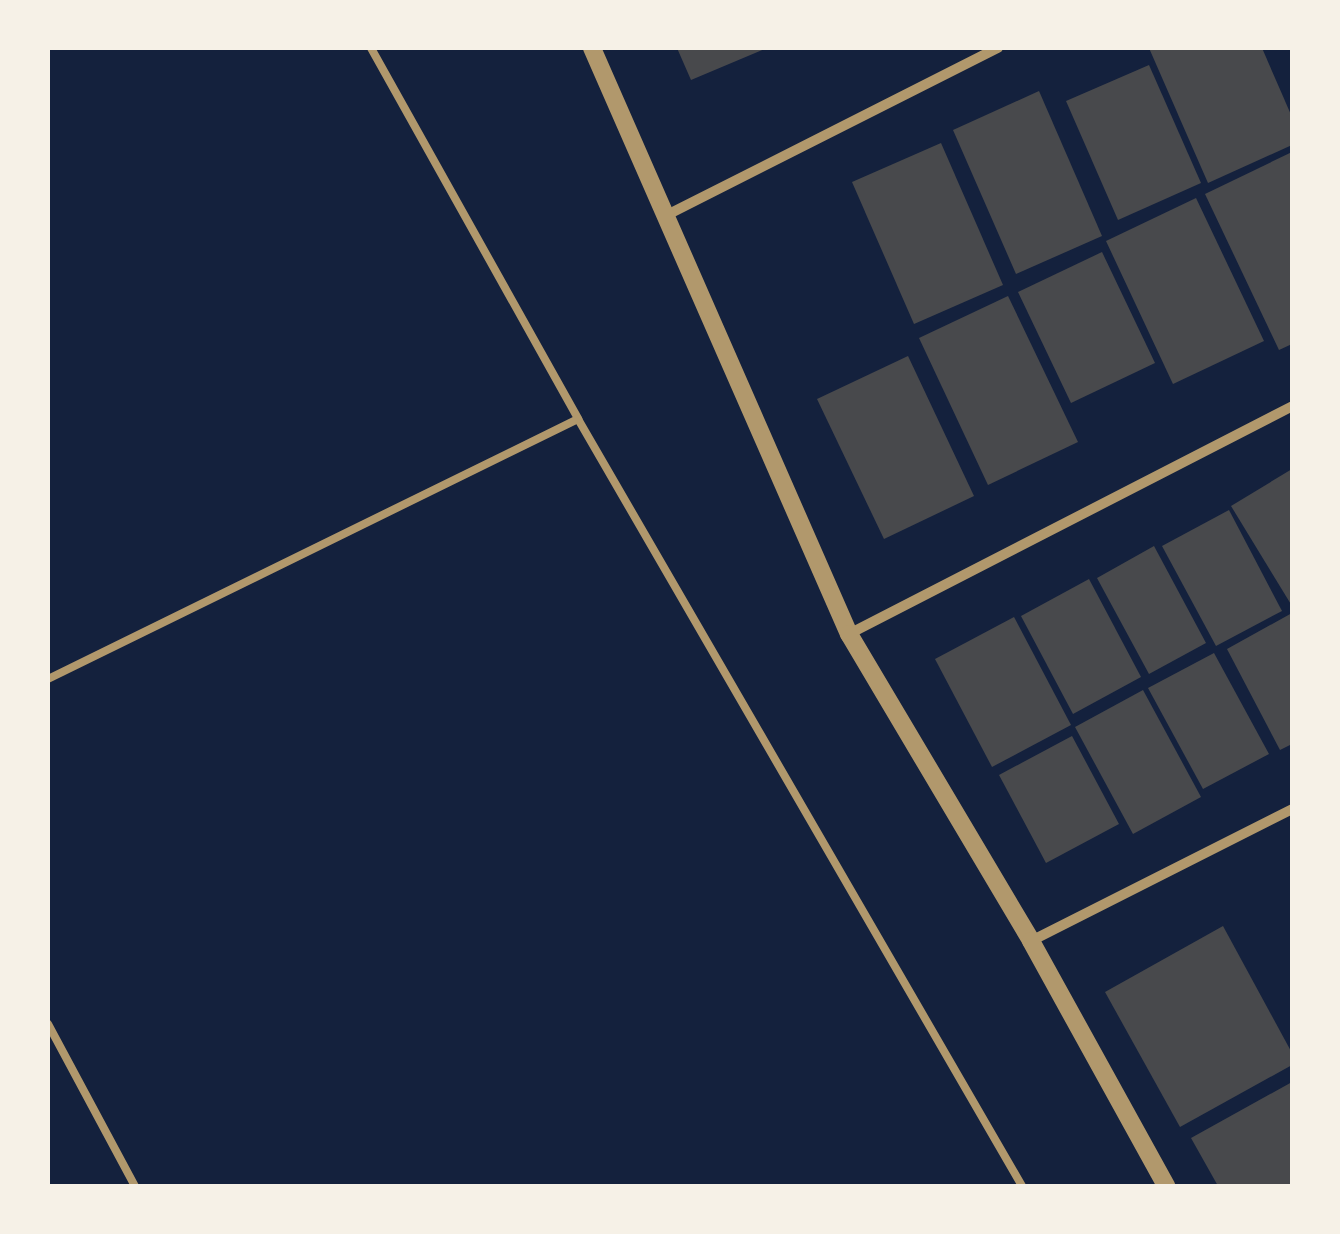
<!DOCTYPE html>
<html>
<head>
<meta charset="utf-8">
<style>
	body { margin:0 }
	#map { position:relative; width:1340px; height:1234px; overflow:hidden; background:#14213d; font-family:"PT Sans",sans-serif }
	div>[style] { position:absolute }
	.building>* { inset:0; background:#48494c }
	.service>* { height:8px; margin:-4px; padding:0 4px; transform-origin:4px; border-radius:4px; background:#b1986c }
	.minor>* { height:10px; margin:-5px; padding:0 5px; transform-origin:5px; border-radius:5px; background:#b1986c }
	.tertiary>* { height:18px; margin:-9px; padding:0 9px; transform-origin:9px; border-radius:9px; background:#b1986c }
	span { translate:-50% -50%; white-space:nowrap; text-align:center; line-height:1.15; -webkit-text-stroke:9px #f6f1e7; paint-order:stroke }
	.frame { position:absolute; inset:0; border:50px solid #f6f1e7; pointer-events:none }
</style>
</head>
<body>
<div id="map">
	<div class="building">
		<div style="clip-path:polygon(677px 48px,767px 48px,691px 80px)"></div>
		<div style="clip-path:polygon(1149px 48px,1262px 48px,1292px 117px,1292px 145px,1208px 183px)"></div>
		<div style="clip-path:polygon(1149px 65px,1201px 183px,1118px 220px,1066px 101px)"></div>
		<div style="clip-path:polygon(1039px 91px,1102px 236px,1016px 274px,953px 130px)"></div>
		<div style="clip-path:polygon(941px 143px,1003px 285px,914px 324px,852px 182px)"></div>
		<div style="clip-path:polygon(1292px 152px,1292px 344px,1279px 350px,1205px 194px)"></div>
		<div style="clip-path:polygon(1196px 198px,1264px 341px,1173px 384px,1106px 241px)"></div>
		<div style="clip-path:polygon(1102px 252px,1155px 363px,1071px 403px,1018px 292px)"></div>
		<div style="clip-path:polygon(1008px 296px,1078px 442px,988px 485px,919px 338px)"></div>
		<div style="clip-path:polygon(908px 356px,974px 496px,884px 539px,817px 399px)"></div>
		<div style="clip-path:polygon(1292px 469px,1292px 606px,1231px 506px)"></div>
		<div style="clip-path:polygon(1229px 510px,1282px 611px,1216px 646px,1162px 546px)"></div>
		<div style="clip-path:polygon(1154px 546px,1206px 643px,1149px 674px,1097px 578px)"></div>
		<div style="clip-path:polygon(1089px 579px,1141px 677px,1073px 714px,1021px 616px)"></div>
		<div style="clip-path:polygon(1292px 613px,1292px 744px,1280px 750px,1227px 649px)"></div>
		<div style="clip-path:polygon(1014px 617px,1071px 725px,992px 767px,935px 659px)"></div>
		<div style="clip-path:polygon(1214px 653px,1269px 754px,1203px 789px,1148px 688px)"></div>
		<div style="clip-path:polygon(1143px 690px,1201px 797px,1133px 834px,1075px 727px)"></div>
		<div style="clip-path:polygon(1072px 736px,1119px 824px,1046px 863px,999px 775px)"></div>
		<div style="clip-path:polygon(1223px 926px,1292px 1053px,1292px 1065px,1180px 1127px,1105px 992px)"></div>
		<div style="clip-path:polygon(1292px 1082px,1292px 1186px,1218px 1186px,1191px 1138px)"></div>
	</div>
	<div class="service">
		<div style="left:371px;top:48px;width:425px;rotate:60.8deg"></div>
		<div style="left:578px;top:419px;width:886px;rotate:59.93deg"></div>
		<div style="left:48px;top:679px;width:590px;rotate:-26.13deg"></div>
		<div style="left:48px;top:1024px;width:184px;rotate:61.8deg"></div>
	</div>
	<div class="minor">
		<div style="left:665px;top:216px;width:373px;rotate:-26.8deg"></div>
		<div style="left:849px;top:634px;width:498px;rotate:-27.2deg"></div>
		<div style="left:1031px;top:941px;width:292px;rotate:-26.8deg"></div>
	</div>
	<div class="tertiary">
		<div style="left:592px;top:48px;width:640px;rotate:66.32deg"></div>
		<div style="left:849px;top:634px;width:357px;rotate:59.3deg"></div>
		<div style="left:1031px;top:941px;width:280px;rotate:61.1deg"></div>
	</div>
	<div class="frame"></div>
</div>
</body>
</html>
